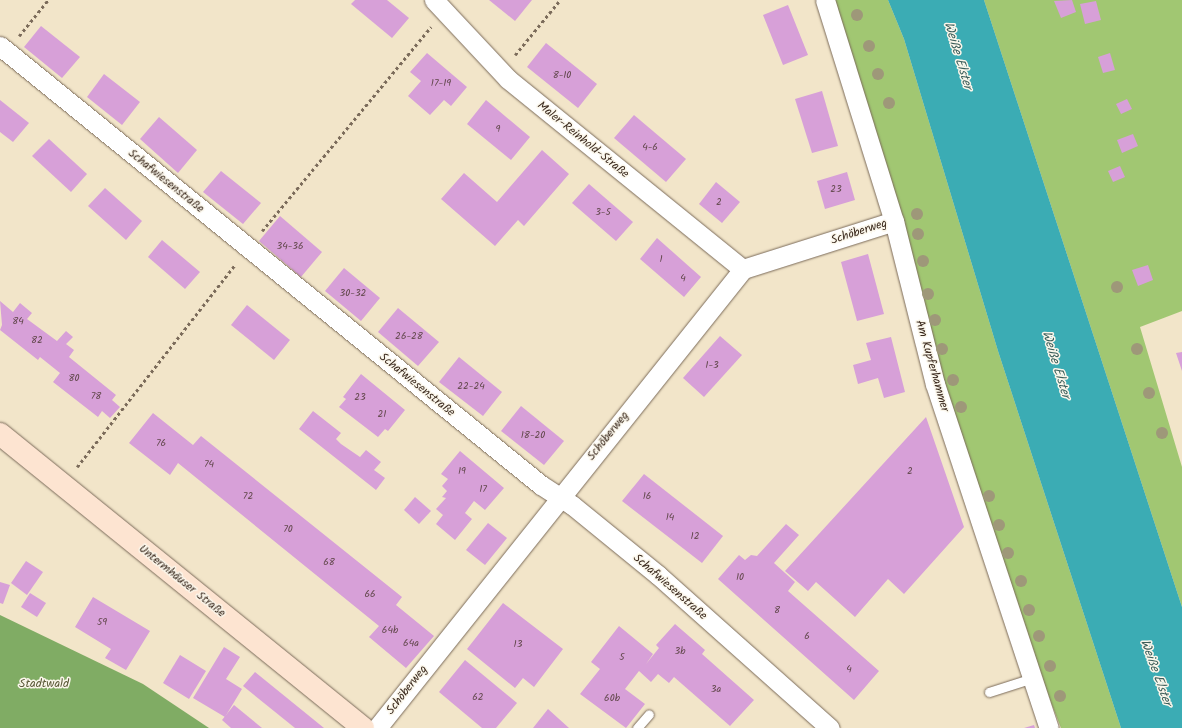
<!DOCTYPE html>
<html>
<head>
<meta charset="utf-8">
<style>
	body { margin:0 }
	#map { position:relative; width:1182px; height:728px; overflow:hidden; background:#f2e5c9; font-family:Kalam,sans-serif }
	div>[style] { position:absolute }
	.green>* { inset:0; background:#a1c772 }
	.forest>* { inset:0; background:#80ac64 }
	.water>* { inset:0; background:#3bacb4 }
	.building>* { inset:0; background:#d7a0d8 }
	.path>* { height:2.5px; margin-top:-1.25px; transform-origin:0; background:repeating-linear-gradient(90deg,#7b6b5a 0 3px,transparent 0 6px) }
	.roads { filter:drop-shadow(0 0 1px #7b6b5a) drop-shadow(0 0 1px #7b6b5a) }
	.service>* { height:9px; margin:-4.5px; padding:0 4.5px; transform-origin:4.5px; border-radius:4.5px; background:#fff }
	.minor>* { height:19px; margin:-9.5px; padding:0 9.5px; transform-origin:9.5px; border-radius:9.5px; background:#fff }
	.secondary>* { height:22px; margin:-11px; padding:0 11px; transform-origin:11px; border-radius:11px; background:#fde4d1 }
	.trees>* { width:12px; height:12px; margin:-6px; border-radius:50%; background:#9e9879 }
	span { translate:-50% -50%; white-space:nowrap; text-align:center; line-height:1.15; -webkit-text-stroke:3px #fbf7ec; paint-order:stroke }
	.number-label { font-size:10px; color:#62484c }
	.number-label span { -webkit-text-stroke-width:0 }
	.street-label { font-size:12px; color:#3b2a1e }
	.park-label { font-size:12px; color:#5a5937 }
	.water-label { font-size:13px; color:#3b5e5a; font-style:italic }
</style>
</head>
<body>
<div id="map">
	<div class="green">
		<div style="clip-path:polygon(835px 0,888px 0,904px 39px,998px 351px,1121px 728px,1061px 728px,1050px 700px,945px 385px,900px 218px)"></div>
		<div style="clip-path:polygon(984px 0,1182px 0,1182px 311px,1140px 327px,1182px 467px,1182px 607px)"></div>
	</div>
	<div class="forest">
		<div style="clip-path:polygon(0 615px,143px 684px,209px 728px,0 728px)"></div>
	</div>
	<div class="water">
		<div style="clip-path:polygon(888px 0,984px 0,1182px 607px,1182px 728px,1121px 728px,998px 351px,904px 39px)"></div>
	</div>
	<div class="building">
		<div style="clip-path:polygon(355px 0,387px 0,409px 18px,392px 38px,351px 4px)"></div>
		<div style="clip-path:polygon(489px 0,532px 0,515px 21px)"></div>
		<div style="clip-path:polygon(1072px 0,1076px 12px,1061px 18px,1054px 1px)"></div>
		<div style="clip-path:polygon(1096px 1px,1101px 20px,1085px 24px,1080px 4px)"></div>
		<div style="clip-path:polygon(788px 5px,808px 55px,783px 65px,763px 15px)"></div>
		<div style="clip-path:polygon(41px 26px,80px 57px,62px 78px,24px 47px)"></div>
		<div style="clip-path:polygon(546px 43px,597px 84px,578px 108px,527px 67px)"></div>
		<div style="clip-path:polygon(427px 53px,467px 87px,451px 106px,444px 100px,430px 115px,408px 96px,421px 81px,410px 72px)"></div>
		<div style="clip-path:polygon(1110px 53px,1115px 70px,1103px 73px,1098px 57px)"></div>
		<div style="clip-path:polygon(104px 74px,140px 102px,122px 125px,87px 97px)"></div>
		<div style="clip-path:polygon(822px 91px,838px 146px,812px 153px,795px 99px)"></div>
		<div style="clip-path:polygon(1127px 99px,1132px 109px,1121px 114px,1116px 104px)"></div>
		<div style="clip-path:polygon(0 100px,29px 123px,13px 142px,0 132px)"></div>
		<div style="clip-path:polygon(486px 100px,530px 137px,511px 160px,467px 124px)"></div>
		<div style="clip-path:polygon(634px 115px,686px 159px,666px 182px,614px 138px)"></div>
		<div style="clip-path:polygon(159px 117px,197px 150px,178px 173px,140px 139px)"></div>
		<div style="clip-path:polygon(1133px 134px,1138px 146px,1122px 153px,1117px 140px)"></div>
		<div style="clip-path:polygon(49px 139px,87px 174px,71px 192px,32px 156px)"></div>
		<div style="clip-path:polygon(542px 150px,569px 174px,524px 226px,518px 220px,495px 246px,441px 199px,464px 173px,497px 202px)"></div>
		<div style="clip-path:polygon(1120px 166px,1125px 177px,1113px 182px,1108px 171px)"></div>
		<div style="clip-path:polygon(221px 171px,261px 203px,243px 224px,203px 192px)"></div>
		<div style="clip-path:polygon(847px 172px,855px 200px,825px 209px,817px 181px)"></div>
		<div style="clip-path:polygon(716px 182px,740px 202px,722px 223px,699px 204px)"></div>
		<div style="clip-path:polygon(589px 184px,633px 222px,616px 241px,572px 203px)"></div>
		<div style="clip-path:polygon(105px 188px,142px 221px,126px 240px,88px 206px)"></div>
		<div style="clip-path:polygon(280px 216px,322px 252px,301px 277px,259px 241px)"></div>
		<div style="clip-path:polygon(657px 238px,701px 277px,684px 297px,640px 259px)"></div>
		<div style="clip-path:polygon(162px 240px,200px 272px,185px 289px,148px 257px)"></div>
		<div style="clip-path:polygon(868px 254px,884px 314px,857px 321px,841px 262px)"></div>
		<div style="clip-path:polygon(1148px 265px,1153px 280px,1138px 286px,1132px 270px)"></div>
		<div style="clip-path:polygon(344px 268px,380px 298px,361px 321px,325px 291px)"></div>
		<div style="clip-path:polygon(0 301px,13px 312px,20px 303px,32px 313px,27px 319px,57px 341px,66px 331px,73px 337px,66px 344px,74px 350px,69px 357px,116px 395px,112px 400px,120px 407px,110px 418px,102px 411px,98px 417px,53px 382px,60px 373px,40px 357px,38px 360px,0 330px,2px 325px)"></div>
		<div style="clip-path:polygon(247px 305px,290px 340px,274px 360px,231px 325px)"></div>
		<div style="clip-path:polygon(398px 308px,439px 342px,418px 366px,378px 332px)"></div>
		<div style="clip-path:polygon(720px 336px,742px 355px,704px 397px,683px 378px)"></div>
		<div style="clip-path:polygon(891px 337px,905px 392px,884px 398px,878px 378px,858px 384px,853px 365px,871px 360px,866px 343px)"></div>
		<div style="clip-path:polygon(1182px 352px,1182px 371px,1176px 353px)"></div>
		<div style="clip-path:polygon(459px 357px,502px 392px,483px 416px,439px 382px)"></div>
		<div style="clip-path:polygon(361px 374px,405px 410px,388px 431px,385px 429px,378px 437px,339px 407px,346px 399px,343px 397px)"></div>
		<div style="clip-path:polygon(521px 406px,564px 441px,544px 465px,501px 431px)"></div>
		<div style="clip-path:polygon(313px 411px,341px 433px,336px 439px,341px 444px,360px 457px,366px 450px,381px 462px,374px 470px,385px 478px,376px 490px,299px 429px)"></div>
		<div style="clip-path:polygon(153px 413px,193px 445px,201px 436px,402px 597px,396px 605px,434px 636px,406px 668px,369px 637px,379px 626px,178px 463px,170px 475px,129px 443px)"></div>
		<div style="clip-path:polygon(926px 417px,964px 527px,904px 594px,888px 579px,855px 617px,816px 582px,808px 591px,785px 571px)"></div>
		<div style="clip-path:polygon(460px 451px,504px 488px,485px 510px,474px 501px,465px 513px,472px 519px,455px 540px,436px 524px,443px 515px,436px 509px,446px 498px,442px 497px,447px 491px,442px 486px,448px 479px,441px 474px)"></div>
		<div style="clip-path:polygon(644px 474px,723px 536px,702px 563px,622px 501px)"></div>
		<div style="clip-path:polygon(415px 497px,431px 511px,419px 524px,404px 510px)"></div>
		<div style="clip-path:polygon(488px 523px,507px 538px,485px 565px,466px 550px)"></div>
		<div style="clip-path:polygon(786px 524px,799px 535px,774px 563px,795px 582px,788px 591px,879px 671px,854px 700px,718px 579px,739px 555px,745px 560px,751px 555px,757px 556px)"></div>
		<div style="clip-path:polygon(26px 561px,43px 572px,27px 595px,11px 583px)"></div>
		<div style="clip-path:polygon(0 582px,10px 585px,3px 604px,0 603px)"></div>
		<div style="clip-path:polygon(30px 593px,46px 603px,37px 617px,21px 607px)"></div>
		<div style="clip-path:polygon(93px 597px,150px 631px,126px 670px,105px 658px,111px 649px,75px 627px)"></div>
		<div style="clip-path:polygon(503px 603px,563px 649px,534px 687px,523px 678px,515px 688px,467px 649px)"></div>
		<div style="clip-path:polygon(675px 624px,705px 650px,702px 654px,754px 700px,730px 726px,674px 677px,669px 683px,658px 674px,651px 682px,639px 671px,625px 689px,645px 704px,626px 728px,580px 694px,600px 669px,591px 662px,619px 626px,653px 654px,646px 664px,659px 648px,656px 645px)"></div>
		<div style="clip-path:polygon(224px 647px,240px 657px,226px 679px,242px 689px,225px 717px,193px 698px)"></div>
		<div style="clip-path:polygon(180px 655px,206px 671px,189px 699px,163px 683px)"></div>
		<div style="clip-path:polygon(465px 660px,517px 703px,496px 728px,482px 728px,439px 692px)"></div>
		<div style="clip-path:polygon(255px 672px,324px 728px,295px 728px,243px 686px)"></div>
		<div style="clip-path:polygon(234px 705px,262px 728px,231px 728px,222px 720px)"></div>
		<div style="clip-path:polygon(548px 709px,569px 728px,533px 728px)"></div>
		<div style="clip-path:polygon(1034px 725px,1035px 728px,1024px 728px)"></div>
	</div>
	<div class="path">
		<div style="left:19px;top:36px;width:46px;rotate:-51.1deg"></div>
		<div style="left:515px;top:55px;width:71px;rotate:-50.7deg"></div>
		<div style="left:262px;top:231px;width:265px;rotate:-50.4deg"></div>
		<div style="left:77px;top:467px;width:256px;rotate:-52deg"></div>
	</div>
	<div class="roads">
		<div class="service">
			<div style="left:989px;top:692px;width:46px;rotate:-17.7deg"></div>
			<div style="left:637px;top:728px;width:18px;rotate:-49deg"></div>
		</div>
		<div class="minor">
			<div style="left:434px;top:0;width:108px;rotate:46.9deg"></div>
			<div style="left:508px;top:79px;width:302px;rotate:39deg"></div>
			<div style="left:825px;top:0;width:232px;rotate:72.7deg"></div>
			<div style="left:894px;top:221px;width:168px;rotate:75.9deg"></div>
			<div style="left:935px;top:384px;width:362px;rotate:71.7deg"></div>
			<div style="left:0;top:46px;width:697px;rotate:39.06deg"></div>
			<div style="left:541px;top:485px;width:37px;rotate:33deg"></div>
			<div style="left:572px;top:505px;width:111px;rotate:39.1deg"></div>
			<div style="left:658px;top:575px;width:230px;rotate:41.7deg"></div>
			<div style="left:377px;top:728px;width:587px;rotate:-51.43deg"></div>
			<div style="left:743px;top:269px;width:158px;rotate:-17.6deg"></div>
		</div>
		<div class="secondary">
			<div style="left:0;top:434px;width:467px;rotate:39deg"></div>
		</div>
	</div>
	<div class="trees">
		<div style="left:857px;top:15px"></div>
		<div style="left:869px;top:46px"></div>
		<div style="left:878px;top:74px"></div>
		<div style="left:889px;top:103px"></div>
		<div style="left:917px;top:214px"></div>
		<div style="left:918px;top:234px"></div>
		<div style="left:923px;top:261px"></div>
		<div style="left:1117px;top:287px"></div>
		<div style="left:928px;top:294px"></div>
		<div style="left:935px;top:320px"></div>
		<div style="left:942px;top:349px"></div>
		<div style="left:1137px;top:349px"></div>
		<div style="left:953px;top:380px"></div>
		<div style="left:1149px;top:393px"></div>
		<div style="left:961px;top:407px"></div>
		<div style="left:1162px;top:433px"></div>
		<div style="left:989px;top:496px"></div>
		<div style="left:999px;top:525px"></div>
		<div style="left:1008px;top:553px"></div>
		<div style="left:1021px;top:581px"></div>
		<div style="left:1029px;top:610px"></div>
		<div style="left:1039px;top:636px"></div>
		<div style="left:1050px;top:666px"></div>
		<div style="left:1060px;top:696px"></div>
	</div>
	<div class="number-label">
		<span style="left:562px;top:76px">8-10</span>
		<span style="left:441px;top:84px">17-19</span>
		<span style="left:498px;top:130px">9</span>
		<span style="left:650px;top:148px">4-6</span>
		<span style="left:836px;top:190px">23</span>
		<span style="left:719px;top:203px">2</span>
		<span style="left:603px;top:213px">3-5</span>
		<span style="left:290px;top:247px">34-36</span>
		<span style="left:661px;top:260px">1</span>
		<span style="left:683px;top:279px">4</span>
		<span style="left:353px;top:294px">30-32</span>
		<span style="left:18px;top:322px">84</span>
		<span style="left:409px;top:337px">26-28</span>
		<span style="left:37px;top:341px">82</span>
		<span style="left:712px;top:366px">1-3</span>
		<span style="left:74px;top:379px">80</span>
		<span style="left:471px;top:387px">22-24</span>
		<span style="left:96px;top:397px">78</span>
		<span style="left:360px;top:398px">23</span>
		<span style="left:382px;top:415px">21</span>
		<span style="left:533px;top:436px">18-20</span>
		<span style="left:161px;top:444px">76</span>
		<span style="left:209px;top:465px">74</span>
		<span style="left:462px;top:472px">19</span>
		<span style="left:910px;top:472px">2</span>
		<span style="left:483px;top:490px">17</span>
		<span style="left:248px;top:497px">72</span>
		<span style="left:647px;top:497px">16</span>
		<span style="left:670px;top:518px">14</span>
		<span style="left:288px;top:530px">70</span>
		<span style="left:695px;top:537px">12</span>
		<span style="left:329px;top:563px">68</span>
		<span style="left:740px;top:578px">10</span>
		<span style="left:370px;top:595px">66</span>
		<span style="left:777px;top:611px">8</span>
		<span style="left:102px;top:623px">59</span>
		<span style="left:390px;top:631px">64b</span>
		<span style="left:807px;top:637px">6</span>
		<span style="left:411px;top:644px">64a</span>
		<span style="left:518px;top:645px">13</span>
		<span style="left:680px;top:652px">3b</span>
		<span style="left:622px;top:658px">5</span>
		<span style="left:849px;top:670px">4</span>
		<span style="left:716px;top:690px">3a</span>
		<span style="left:478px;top:698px">62</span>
		<span style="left:612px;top:699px">60b</span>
	</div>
	<div class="street-label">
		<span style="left:583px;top:140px;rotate:39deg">Maler-Reinhold-Straße</span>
		<span style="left:166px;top:181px;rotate:39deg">Schafwiesenstraße</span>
		<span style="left:859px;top:232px;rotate:-18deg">Schöberweg</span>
		<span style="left:932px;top:366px;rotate:74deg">Am Kupferhammer</span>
		<span style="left:417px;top:385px;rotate:39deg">Schafwiesenstraße</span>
		<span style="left:608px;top:436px;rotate:-51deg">Schöberweg</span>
		<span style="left:182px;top:581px;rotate:39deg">Untermhäuser Straße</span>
		<span style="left:670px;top:587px;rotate:41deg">Schafwiesenstraße</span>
		<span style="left:407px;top:690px;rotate:-52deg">Schöberweg</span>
	</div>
	<div class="park-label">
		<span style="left:44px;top:684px">Stadtwald</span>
	</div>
	<div class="water-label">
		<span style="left:957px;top:56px;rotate:73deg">Weiße Elster</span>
		<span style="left:1055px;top:365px;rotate:73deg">Weiße Elster</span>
		<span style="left:1155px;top:673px;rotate:70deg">Weiße Elster</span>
	</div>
</div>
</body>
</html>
